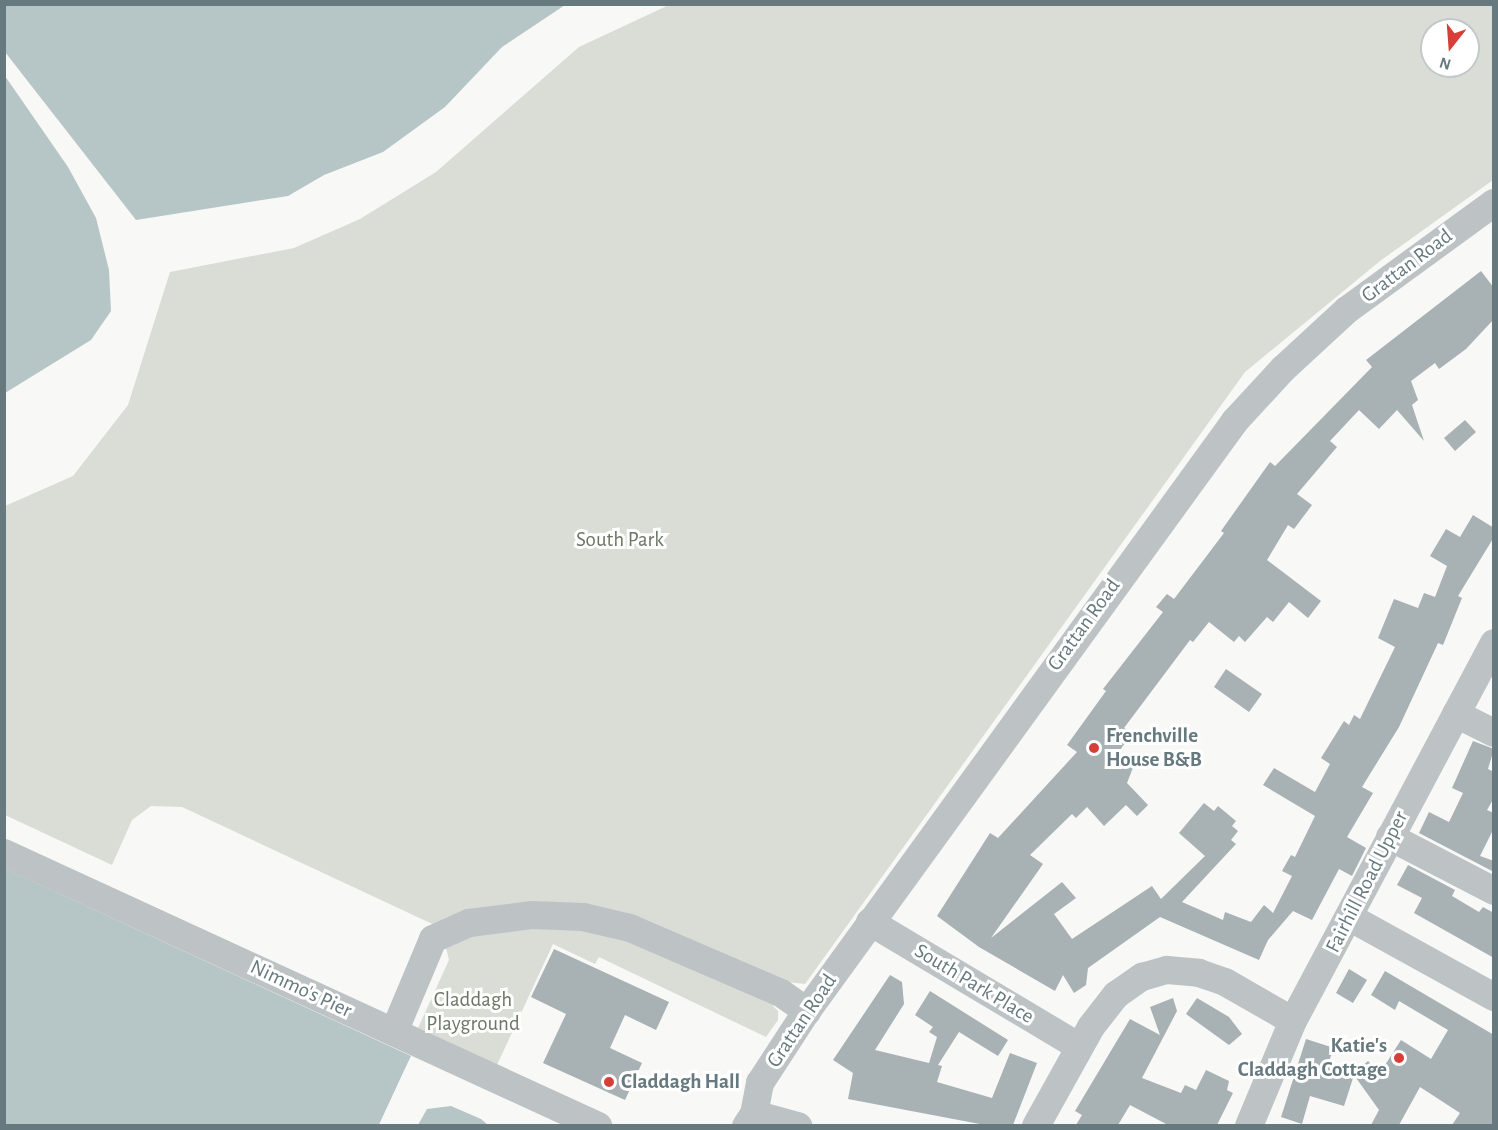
<!DOCTYPE html>
<html>
<head>
<meta charset="utf-8">
<style>
	body { margin:0 }
	#map { position:relative; width:1498px; height:1130px; overflow:hidden; background:#f8f8f6; font-family:"Alegreya Sans",sans-serif }
	div>[style] { position:absolute }
	.green>* { inset:0; background:#d9ddd5 }
	.water>* { inset:0; background:#b6c5c6 }
	.pier>* { inset:0; background:#f8f8f6 }
	.building>* { inset:0; background:#a8b1b4 }
	.minor>* { height:28px; margin:-14px; padding:0 14px; transform-origin:14px; border-radius:14px; background:#bdc3c5 }
	.dots>* { width:16px; height:16px; translate:-50% -50%; box-sizing:border-box; border:3px solid #fff; border-radius:50% }
	span { translate:-50% -50%; white-space:nowrap; text-align:center; line-height:1.15; -webkit-text-stroke:6px #fff; paint-order:stroke }
	.street-label { font-size:21px; color:#66797e }
	.park-label { font-size:21px; color:#6b7764 }
	.poi-label { font-size:21px; color:#66797e; font-weight:700 }
	.left { translate:0 -50%; text-align:left }
	.right { translate:-100% -50%; text-align:right }
	.frame { position:absolute; inset:0; border:6px solid #66797e; pointer-events:none }
	.north { position:absolute; left:1420px; top:18px; width:60px; height:60px; box-sizing:border-box; background:#fff; border:2px solid #c2c9cb; border-radius:50%; rotate:197deg; font-size:16px; font-weight:700; line-height:24px; text-align:center; color:#66797e }
	.north::after { content:''; display:block; margin:auto; width:21px; height:27px; background:#d53e39; clip-path:polygon(50% 0,100% 100%,50% 72%,0 100%) }
</style>
</head>
<body>
<div id="map">
	<div class="green">
		<div style="clip-path:polygon(evenodd,671px 4px,1493px 5px,1493px 180px,1380px 261px,1245px 372px,805px 984px,788px 982px,773px 1006px,778px 1011px,778px 1020px,766px 1037px,599px 957px,595px 964px,553px 944px,497px 1065px,418px 1028px,449px 960px,441px 928px,182px 807px,151px 806px,132px 820px,112px 865px,5px 815px,5px 506px,73px 476px,128px 405px,170px 272px,294px 248px,360px 219px,436px 172px,579px 47px,671px 4px,1432px 30px,1468px 30px,1468px 66px,1432px 66px,1432px 30px)"></div>
	</div>
	<div class="water">
		<div style="clip-path:polygon(4px 5px,5px 4px,565px 5px,502px 47px,445px 107px,383px 152px,324px 175px,288px 196px,136px 220px,5px 52px)"></div>
		<div style="clip-path:polygon(5px 76px,68px 167px,96px 218px,109px 270px,111px 311px,91px 340px,5px 393px)"></div>
		<div style="clip-path:polygon(4px 868px,411px 1056px,379px 1125px,5px 1125px)"></div>
		<div style="clip-path:polygon(451px 1106px,481px 1119px,488px 1125px,418px 1125px,427px 1109px)"></div>
	</div>
	<div class="pier">
		<div style="clip-path:polygon(411px 1056px,382px 1126px,379px 1125px,385px 1112px)"></div>
	</div>
	<div class="building">
		<div style="clip-path:polygon(1481px 271px,1494px 288px,1494px 319px,1466px 349px,1439px 369px,1435px 363px,1411px 381px,1418px 400px,1412px 405px,1424px 441px,1397px 410px,1379px 429px,1359px 410px,1330px 441px,1337px 447px,1297px 494px,1312px 505px,1294px 529px,1288px 525px,1267px 560px,1321px 601px,1308px 618px,1289px 602px,1273px 622px,1267px 617px,1245px 642px,1239px 636px,1234px 642px,1209px 622px,1193px 642px,1190px 640px,1124px 728px,1132px 733px,1118px 753px,1134px 765px,1127px 783px,1148px 805px,1137px 816px,1126px 805px,1104px 826px,1087px 807px,1076px 818px,1072px 814px,1030px 855px,1043px 864px,991px 938px,1062px 882px,1076px 898px,1054px 914px,1072px 939px,1152px 886px,1161px 899px,1205px 856px,1179px 833px,1204px 803px,1214px 811px,1218px 806px,1236px 821px,1232px 826px,1238px 831px,1231px 840px,1236px 844px,1182px 902px,1223px 920px,1225px 912px,1251px 922px,1264px 905px,1273px 913px,1292px 876px,1282px 871px,1291px 855px,1295px 857px,1315px 816px,1263px 785px,1274px 768px,1315px 792px,1330px 764px,1321px 758px,1344px 721px,1349px 725px,1354px 715px,1360px 719px,1395px 647px,1378px 638px,1394px 599px,1418px 608px,1424px 593px,1435px 597px,1447px 566px,1430px 556px,1446px 529px,1460px 537px,1473px 515px,1494px 528px,1494px 537px,1458px 596px,1462px 598px,1443px 645px,1438px 643px,1399px 727px,1362px 787px,1373px 793px,1347px 837px,1366px 848px,1352px 876px,1339px 869px,1312px 920px,1293px 911px,1268px 940px,1259px 960px,1160px 917px,1088px 968px,1086px 985px,1074px 993px,1063px 975px,1055px 991px,979px 947px,937px 916px,990px 833px,998px 838px,1077px 752px,1067px 745px,1106px 691px,1103px 689px,1163px 612px,1156px 607px,1167px 594px,1174px 599px,1224px 533px,1221px 531px,1270px 462px,1275px 466px,1280px 461px,1372px 367px,1366px 360px)"></div>
		<div style="clip-path:polygon(1465px 420px,1476px 432px,1455px 451px,1444px 438px)"></div>
		<div style="clip-path:polygon(1226px 669px,1262px 694px,1249px 712px,1214px 687px)"></div>
		<div style="clip-path:polygon(1473px 741px,1494px 749px,1488px 769px,1494px 772px,1494px 798px,1487px 810px,1494px 813px,1494px 828px,1480px 856px,1494px 861px,1494px 872px,1419px 833px,1429px 812px,1449px 822px,1463px 793px,1452px 788px)"></div>
		<div style="clip-path:polygon(1408px 865px,1455px 890px,1452px 896px,1479px 912px,1483px 907px,1494px 913px,1494px 958px,1414px 913px,1422px 898px,1397px 885px)"></div>
		<div style="clip-path:polygon(554px 949px,669px 1002px,656px 1030px,625px 1015px,610px 1048px,642px 1063px,625px 1100px,543px 1063px,566px 1014px,531px 997px)"></div>
		<div style="clip-path:polygon(1349px 969px,1367px 980px,1353px 1003px,1336px 993px)"></div>
		<div style="clip-path:polygon(1385px 971px,1494px 1035px,1494px 1125px,1452px 1125px,1460px 1113px,1420px 1087px,1399px 1125px,1371px 1125px,1379px 1110px,1354px 1075px,1344px 1106px,1310px 1096px,1302px 1124px,1281px 1117px,1306px 1039px,1334px 1048px,1329px 1061px,1355px 1072px,1368px 1061px,1380px 1073px,1401px 1040px,1431px 1059px,1448px 1030px,1399px 1001px,1395px 1010px,1371px 995px)"></div>
		<div style="clip-path:polygon(890px 975px,902px 982px,904px 1004px,875px 1050px,929px 1063px,937px 1037px,929px 1032px,933px 1027px,915px 1015px,930px 991px,1008px 1040px,998px 1056px,959px 1032px,938px 1065px,942px 1066px,937px 1082px,992px 1098px,1010px 1053px,1037px 1063px,1013px 1125px,985px 1125px,848px 1099px,853px 1073px,833px 1060px)"></div>
		<div style="clip-path:polygon(1173px 998px,1177px 1011px,1142px 1078px,1181px 1093px,1185px 1085px,1196px 1090px,1206px 1070px,1229px 1081px,1227px 1090px,1233px 1093px,1217px 1125px,1168px 1125px,1130px 1105px,1118px 1125px,1076px 1125px,1082px 1115px,1075px 1111px,1130px 1019px,1160px 1035px,1150px 1007px)"></div>
		<div style="clip-path:polygon(1197px 998px,1229px 1017px,1242px 1034px,1229px 1045px,1186px 1014px)"></div>
	</div>
	<div class="minor">
		<div style="left:1456px;top:714px;width:42px;rotate:26.6deg"></div>
		<div style="left:1390px;top:837px;width:117px;rotate:27.4deg"></div>
		<div style="left:4px;top:853px;width:654px;rotate:24.68deg"></div>
		<div style="left:1349px;top:917px;width:166px;rotate:28.9deg"></div>
		<div style="left:870px;top:922px;width:242px;rotate:30.8deg"></div>
		<div style="left:394px;top:1032px;width:101px;rotate:-67.2deg"></div>
		<div style="left:433px;top:939px;width:39px;rotate:-24deg"></div>
		<div style="left:469px;top:923px;width:64px;rotate:-7.2deg"></div>
		<div style="left:532px;top:915px;width:51px;rotate:2.2deg"></div>
		<div style="left:583px;top:917px;width:48px;rotate:13.2deg"></div>
		<div style="left:630px;top:928px;width:164px;rotate:23.3deg"></div>
		<div style="left:781px;top:993px;width:32px;rotate:35deg"></div>
		<div style="left:754px;top:1114px;width:46px;rotate:15.3deg"></div>
		<div style="left:746px;top:1126px;width:14px;rotate:-56deg"></div>
		<div style="left:754px;top:1114px;width:32px;rotate:-79deg"></div>
		<div style="left:760px;top:1083px;width:86px;rotate:-56.9deg"></div>
		<div style="left:807px;top:1011px;width:729px;rotate:-54.04deg"></div>
		<div style="left:1235px;top:421px;width:71px;rotate:-47.3deg"></div>
		<div style="left:1283px;top:369px;width:87px;rotate:-42.7deg"></div>
		<div style="left:1347px;top:310px;width:182px;rotate:-36.1deg"></div>
		<div style="left:1036px;top:1126px;width:113px;rotate:-60.9deg"></div>
		<div style="left:1091px;top:1027px;width:41px;rotate:-52deg"></div>
		<div style="left:1116px;top:995px;width:32px;rotate:-35deg"></div>
		<div style="left:1142px;top:977px;width:26px;rotate:-16deg"></div>
		<div style="left:1167px;top:970px;width:32px;rotate:5deg"></div>
		<div style="left:1199px;top:973px;width:28px;rotate:19deg"></div>
		<div style="left:1225px;top:982px;width:78px;rotate:29.8deg"></div>
		<div style="left:1249px;top:1126px;width:114px;rotate:-67.3deg"></div>
		<div style="left:1293px;top:1021px;width:428px;rotate:-62deg"></div>
	</div>
	<div class="dots">
		<div style="left:1094px;top:748px;background:#d53e39"></div>
		<div style="left:1399px;top:1058px;background:#d53e39"></div>
		<div style="left:609px;top:1082px;background:#d53e39"></div>
	</div>
	<div class="street-label">
		<span style="left:1407px;top:266px;rotate:-37deg">Grattan Road</span>
		<span style="left:1084px;top:625px;rotate:-54deg">Grattan Road</span>
		<span style="left:1367px;top:882px;rotate:-63deg">Fairhill Road Upper</span>
		<span style="left:974px;top:984px;rotate:31deg">South Park Place</span>
		<span style="left:301px;top:989px;rotate:25deg">Nimmo's Pier</span>
		<span style="left:802px;top:1021px;rotate:-56deg">Grattan Road</span>
	</div>
	<div class="park-label">
		<span style="left:620px;top:540px">South Park</span>
		<span style="left:473px;top:1012px">Claddagh<br>Playground</span>
	</div>
	<div class="poi-label">
		<span class="left" style="left:1106px;top:748px">Frenchville<br>House B&amp;B</span>
		<span class="right" style="left:1387px;top:1058px">Katie's<br>Claddagh Cottage</span>
		<span class="left" style="left:621px;top:1082px">Claddagh Hall</span>
	</div>
	<div class="frame"></div>
	<div class="north">N</div>
</div>
</body>
</html>
